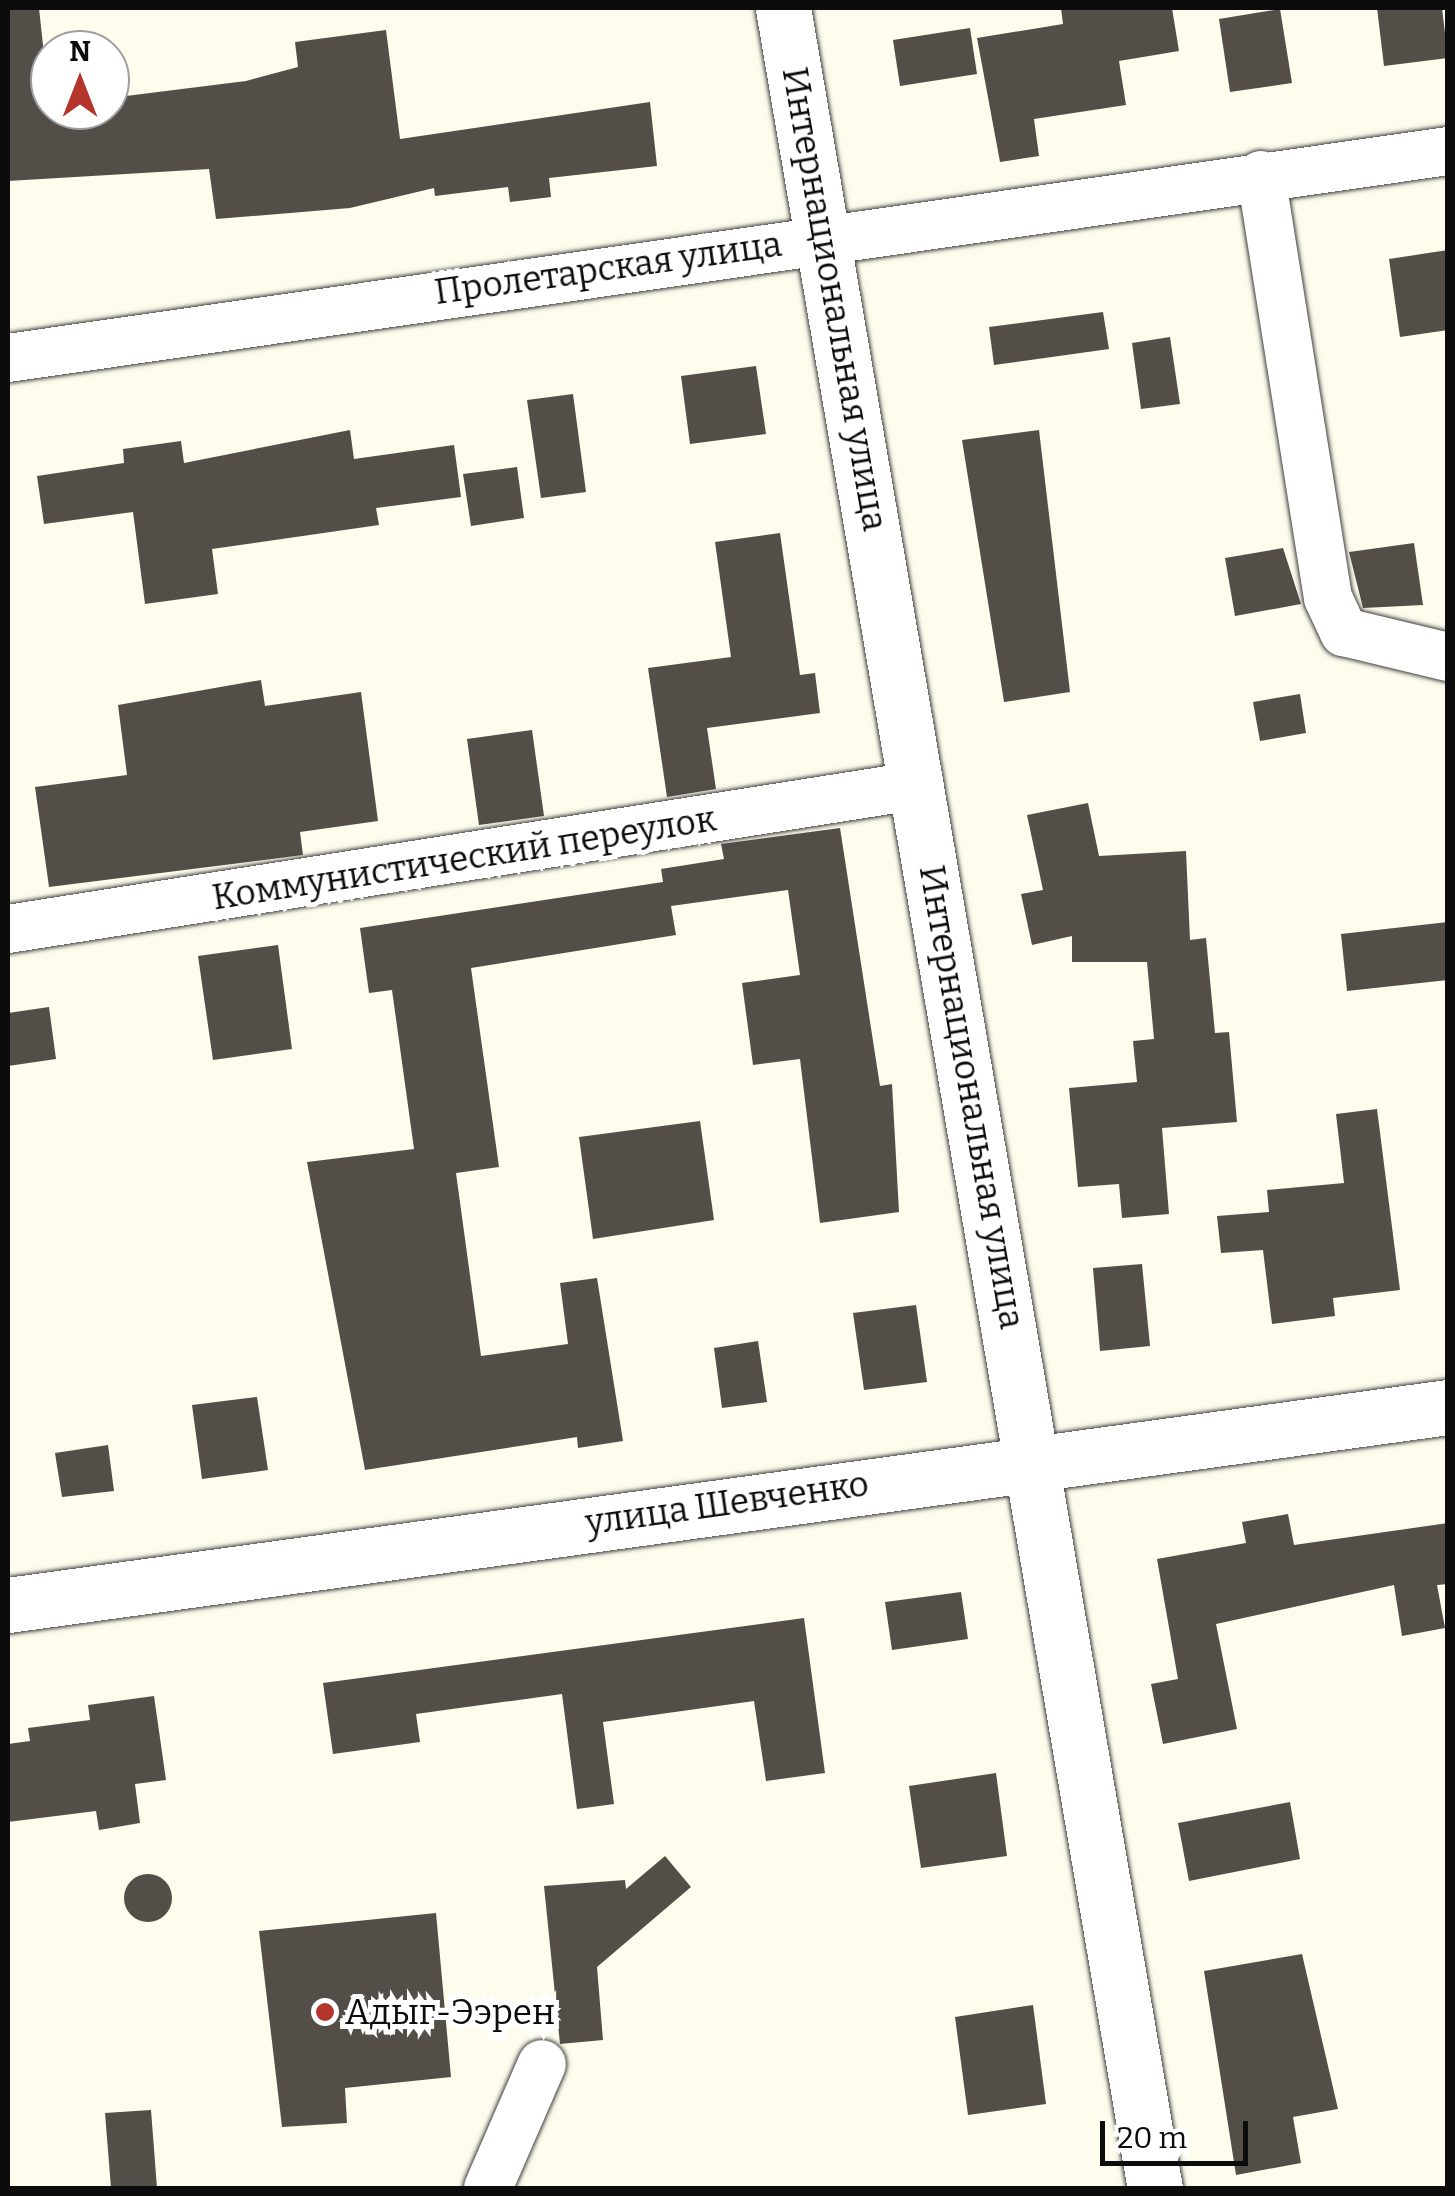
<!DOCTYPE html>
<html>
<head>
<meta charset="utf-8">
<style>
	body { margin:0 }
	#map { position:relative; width:1455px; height:2196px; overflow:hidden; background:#fefcec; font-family:Bitter,serif }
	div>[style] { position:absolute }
	.building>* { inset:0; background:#544e49 }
	.round { border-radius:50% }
	.roads { filter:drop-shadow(0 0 2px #3f3f3f) drop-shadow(0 0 2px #3f3f3f) }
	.minor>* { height:48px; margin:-24px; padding:0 24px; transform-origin:24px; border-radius:24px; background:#fff }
	.tertiary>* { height:55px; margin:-27.5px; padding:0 27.5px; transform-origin:27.5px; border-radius:27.5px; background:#fff }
	.dots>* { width:28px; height:28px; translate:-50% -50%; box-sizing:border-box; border:5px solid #fff; border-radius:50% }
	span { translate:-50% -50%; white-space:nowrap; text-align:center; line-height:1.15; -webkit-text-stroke:10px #fff; paint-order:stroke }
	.street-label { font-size:35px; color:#0c0c0c }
	.poi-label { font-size:35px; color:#0c0c0c }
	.left { translate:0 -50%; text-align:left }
	.frame { position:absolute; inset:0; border:10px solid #0c0c0c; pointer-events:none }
	.north { position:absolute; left:30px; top:30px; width:100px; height:100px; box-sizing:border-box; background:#fff; border:2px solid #9e9e9e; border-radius:50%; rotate:0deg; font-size:28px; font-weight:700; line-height:40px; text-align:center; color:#0c0c0c }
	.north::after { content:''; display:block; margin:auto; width:35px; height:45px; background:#b3352c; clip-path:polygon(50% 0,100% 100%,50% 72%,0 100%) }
	.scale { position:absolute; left:1100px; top:2121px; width:148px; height:45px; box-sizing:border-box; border:5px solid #0c0c0c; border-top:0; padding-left:12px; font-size:30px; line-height:35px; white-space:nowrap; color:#0c0c0c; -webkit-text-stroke:8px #fff; paint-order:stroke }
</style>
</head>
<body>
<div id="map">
	<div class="building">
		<div style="clip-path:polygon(8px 8px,39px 8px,50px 110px,110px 110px,110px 98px,246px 81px,298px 67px,295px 42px,386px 30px,400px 139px,650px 102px,657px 166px,549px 178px,551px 197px,510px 202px,508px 187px,435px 196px,434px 188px,350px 208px,216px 219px,209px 169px,8px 181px)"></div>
		<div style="clip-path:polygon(1061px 8px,1172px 8px,1179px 51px,1119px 61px,1126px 105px,1034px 119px,1039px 156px,1000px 162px,977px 38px,1063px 24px)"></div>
		<div style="clip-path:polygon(1377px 8px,1442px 8px,1448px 58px,1384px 66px)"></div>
		<div style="clip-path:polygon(1280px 9px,1292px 83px,1230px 92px,1219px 19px)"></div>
		<div style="clip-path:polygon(970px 28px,977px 74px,900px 86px,893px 40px)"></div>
		<div style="clip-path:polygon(1448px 250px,1448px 330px,1400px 337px,1389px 259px)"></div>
		<div style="clip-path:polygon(1103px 312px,1109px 349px,994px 365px,989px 327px)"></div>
		<div style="clip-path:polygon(1170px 337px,1180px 404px,1141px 409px,1132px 343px)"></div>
		<div style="clip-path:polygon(756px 366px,766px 434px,690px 444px,681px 376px)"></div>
		<div style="clip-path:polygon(573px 394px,586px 492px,541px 498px,527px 400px)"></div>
		<div style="clip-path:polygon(350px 430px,354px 459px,454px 445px,461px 497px,376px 508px,379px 525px,212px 549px,218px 594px,145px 604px,133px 512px,44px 524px,37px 476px,124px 463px,123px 449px,181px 441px,184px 463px)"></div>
		<div style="clip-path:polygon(1039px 430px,1070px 692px,1004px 702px,962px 440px)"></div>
		<div style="clip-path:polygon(517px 467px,524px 518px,471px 526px,463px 474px)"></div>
		<div style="clip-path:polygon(780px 533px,800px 675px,815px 673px,820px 713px,707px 728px,716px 789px,667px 797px,648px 668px,731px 657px,715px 542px)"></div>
		<div style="clip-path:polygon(1414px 543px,1423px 605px,1363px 608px,1349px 552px)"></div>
		<div style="clip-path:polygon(1283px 548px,1301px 604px,1235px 616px,1225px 558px)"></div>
		<div style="clip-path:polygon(261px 680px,265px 706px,361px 692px,378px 821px,300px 832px,303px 855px,49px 887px,35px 787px,127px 775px,118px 705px)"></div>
		<div style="clip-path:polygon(1300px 694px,1306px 733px,1260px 741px,1253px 702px)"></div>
		<div style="clip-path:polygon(532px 730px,544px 816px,479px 825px,467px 739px)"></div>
		<div style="clip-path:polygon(1088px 803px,1099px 856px,1186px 851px,1190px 940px,1206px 938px,1215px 1033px,1229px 1032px,1237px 1122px,1162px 1128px,1169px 1214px,1122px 1218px,1119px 1184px,1078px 1187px,1069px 1088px,1137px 1082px,1133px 1041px,1154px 1039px,1147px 962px,1072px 962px,1072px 936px,1032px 945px,1021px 894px,1043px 890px,1027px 815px)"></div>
		<div style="clip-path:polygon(840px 828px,880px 1086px,892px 1084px,899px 1212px,820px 1223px,800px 1059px,753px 1065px,742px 983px,800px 975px,788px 890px,671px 906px,676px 935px,471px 968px,499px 1167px,456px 1173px,481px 1356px,568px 1344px,560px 1283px,597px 1278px,623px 1441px,578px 1448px,577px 1437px,365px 1470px,307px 1162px,414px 1149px,392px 990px,369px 993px,360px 928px,663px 882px,661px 869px,724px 859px,721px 844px)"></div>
		<div style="clip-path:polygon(1448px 922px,1448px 980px,1347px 991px,1341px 934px)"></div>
		<div style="clip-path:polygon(278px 945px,292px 1049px,213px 1060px,198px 956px)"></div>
		<div style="clip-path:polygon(49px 1007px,56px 1059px,8px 1066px,8px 1013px)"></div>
		<div style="clip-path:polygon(1377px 1109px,1400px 1290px,1333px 1298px,1335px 1316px,1272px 1324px,1263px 1250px,1221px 1253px,1217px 1216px,1269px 1212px,1267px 1190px,1344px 1183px,1336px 1114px)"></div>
		<div style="clip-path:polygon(700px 1121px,714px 1220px,593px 1239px,579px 1137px)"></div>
		<div style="clip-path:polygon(1142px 1264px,1150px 1346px,1100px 1351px,1093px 1268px)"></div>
		<div style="clip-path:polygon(916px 1305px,927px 1382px,864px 1390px,853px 1313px)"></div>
		<div style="clip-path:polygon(758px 1341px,767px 1402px,722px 1408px,714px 1348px)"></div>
		<div style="clip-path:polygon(257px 1397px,268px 1470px,202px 1479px,192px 1405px)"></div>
		<div style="clip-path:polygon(108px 1445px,114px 1491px,62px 1497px,55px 1453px)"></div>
		<div style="clip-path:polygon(1288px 1514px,1294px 1545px,1448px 1523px,1448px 1584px,1437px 1585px,1445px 1628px,1402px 1636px,1394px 1585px,1216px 1624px,1237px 1729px,1163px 1744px,1151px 1684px,1178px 1679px,1157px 1559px,1246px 1543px,1242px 1522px)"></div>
		<div style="clip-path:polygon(961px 1592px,968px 1639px,892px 1650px,885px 1602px)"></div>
		<div style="clip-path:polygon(804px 1618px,825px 1773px,766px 1781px,754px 1701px,603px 1722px,614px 1804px,577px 1809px,562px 1694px,416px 1714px,420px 1742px,333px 1754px,323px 1683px)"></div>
		<div style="clip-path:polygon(154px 1696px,166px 1780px,135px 1784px,140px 1823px,99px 1830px,96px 1811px,8px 1822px,8px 1744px,30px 1741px,28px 1728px,90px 1720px,88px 1705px)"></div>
		<div style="clip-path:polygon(996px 1773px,1007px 1856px,921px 1868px,909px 1786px)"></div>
		<div style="clip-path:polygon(1290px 1802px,1300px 1859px,1189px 1881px,1178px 1823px)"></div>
		<div style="clip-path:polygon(665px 1856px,691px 1887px,597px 1967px,603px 2040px,560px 2044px,544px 1886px,625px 1880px,626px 1889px)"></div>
		<div class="round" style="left:124px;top:1874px;width:48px;height:48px"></div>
		<div style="clip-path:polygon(436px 1913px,451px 2077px,345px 2088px,347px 2123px,282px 2127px,259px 1931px)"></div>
		<div style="clip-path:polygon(1302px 1954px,1338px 2109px,1293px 2117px,1301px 2163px,1236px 2175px,1204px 1971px)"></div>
		<div style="clip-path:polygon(1033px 2005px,1046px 2104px,968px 2115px,955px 2017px)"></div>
		<div style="clip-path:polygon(151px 2110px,157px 2188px,111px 2188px,105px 2113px)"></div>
	</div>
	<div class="roads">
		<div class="minor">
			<div style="left:1261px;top:175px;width:428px;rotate:81deg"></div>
			<div style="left:1328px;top:598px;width:38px;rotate:65deg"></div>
			<div style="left:1344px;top:632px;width:107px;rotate:13.5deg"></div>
			<div style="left:8px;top:358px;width:1455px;rotate:-8.18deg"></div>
			<div style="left:8px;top:929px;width:923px;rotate:-8.97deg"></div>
			<div style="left:488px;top:2188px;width:135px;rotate:-66.5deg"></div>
		</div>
		<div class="tertiary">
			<div style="left:783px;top:8px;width:2212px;rotate:80.32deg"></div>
			<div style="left:8px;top:1605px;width:1454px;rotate:-7.83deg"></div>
		</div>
	</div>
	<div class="dots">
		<div style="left:325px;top:2012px;background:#b3352c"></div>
	</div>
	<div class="street-label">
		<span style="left:608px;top:268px;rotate:-8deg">Пролетарская улица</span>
		<span style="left:835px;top:299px;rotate:80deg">Интернациональная улица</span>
		<span style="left:464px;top:858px;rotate:-9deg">Коммунистический переулок</span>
		<span style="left:972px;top:1097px;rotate:80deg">Интернациональная улица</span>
		<span style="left:727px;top:1503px;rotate:-8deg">улица Шевченко</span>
	</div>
	<div class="poi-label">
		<span class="left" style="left:345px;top:2012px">Адыг-Ээрен</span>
	</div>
	<div class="frame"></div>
	<div class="north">N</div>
	<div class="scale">20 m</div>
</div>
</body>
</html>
